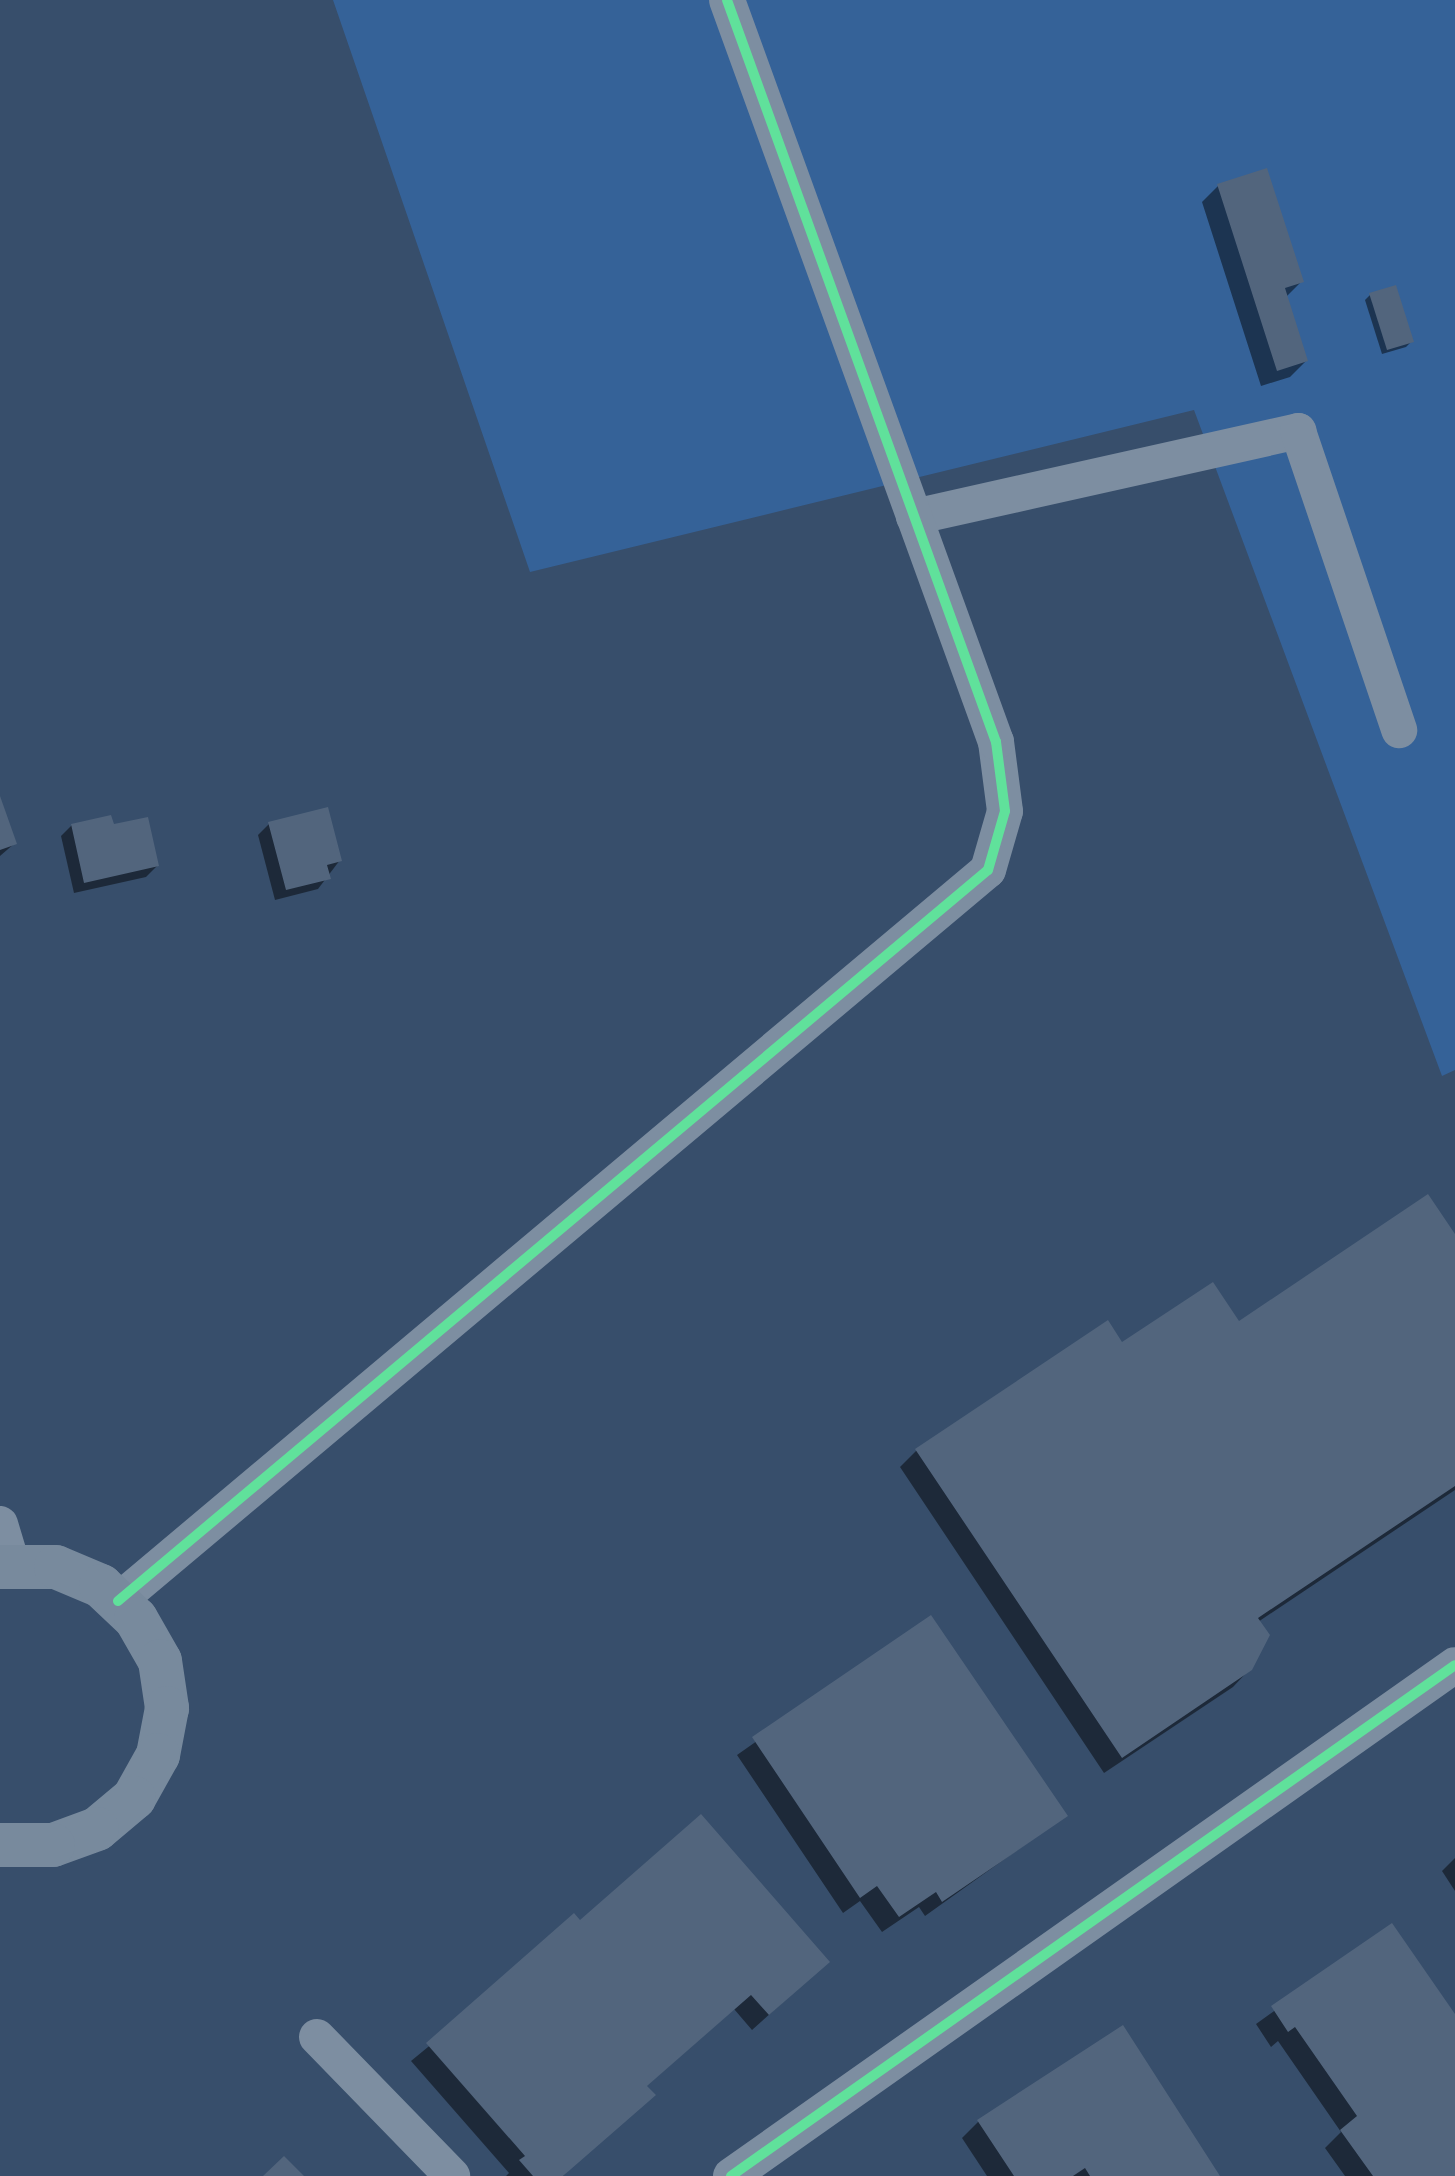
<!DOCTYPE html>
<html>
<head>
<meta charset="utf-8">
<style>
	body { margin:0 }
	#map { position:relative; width:1455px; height:2176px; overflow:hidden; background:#374e6b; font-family:"Fira Sans",sans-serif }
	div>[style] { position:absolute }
	.green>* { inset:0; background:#356298 }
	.shadow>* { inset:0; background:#0007 }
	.building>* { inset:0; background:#52657d }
	.minor>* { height:36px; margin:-18px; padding:0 18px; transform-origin:18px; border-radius:18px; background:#7d8ea1 }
	.secondary>* { height:44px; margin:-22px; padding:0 22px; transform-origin:22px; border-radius:22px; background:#788a9d }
	.cycleway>* { height:10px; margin:-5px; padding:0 5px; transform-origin:5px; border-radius:5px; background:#60e19b }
	span { translate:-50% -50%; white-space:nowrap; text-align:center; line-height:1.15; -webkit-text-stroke:6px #214b81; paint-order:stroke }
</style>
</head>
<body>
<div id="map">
	<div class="green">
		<div style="clip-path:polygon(333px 0,1455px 0,1455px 1070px,1442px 1076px,1194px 410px,530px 572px)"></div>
	</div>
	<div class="shadow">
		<div style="clip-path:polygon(1218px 186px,1302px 281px,1286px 297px,1306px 361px,1290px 377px,1261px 386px,1202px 202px)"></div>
		<div style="clip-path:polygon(1370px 295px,1411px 342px,1406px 347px,1382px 354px,1365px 300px)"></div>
		<div style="clip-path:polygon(0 800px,15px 843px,0 856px)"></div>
		<div style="clip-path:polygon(269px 824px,340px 860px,318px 889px,275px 900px,258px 835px)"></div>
		<div style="clip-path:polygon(72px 825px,112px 826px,157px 866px,146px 877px,74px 893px,61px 836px)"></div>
		<div style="clip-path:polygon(1455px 1237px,1455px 1490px,1258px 1622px,1250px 1669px,1233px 1687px,1104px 1773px,900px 1467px,916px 1451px,1122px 1345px,1239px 1324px)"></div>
		<div style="clip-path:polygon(931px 1618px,1065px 1816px,925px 1916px,919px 1907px,882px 1932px,860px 1901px,843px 1913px,737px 1755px)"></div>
		<div style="clip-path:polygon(1455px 1858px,1455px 1891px,1442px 1871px)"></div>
		<div style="clip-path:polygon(580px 1922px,810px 1978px,752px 2030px,734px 2009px,645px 2087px,563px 2176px,506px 2176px,509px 2173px,411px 2061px)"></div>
		<div style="clip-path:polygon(1392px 1926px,1455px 2018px,1455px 2176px,1345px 2176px,1325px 2148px,1341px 2132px,1278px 2041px,1271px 2047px,1256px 2024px)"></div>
		<div style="clip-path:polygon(979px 2121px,1218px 2176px,987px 2176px,962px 2138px)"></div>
	</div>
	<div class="building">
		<div style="clip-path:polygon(1267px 168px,1304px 282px,1285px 288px,1308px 361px,1277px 371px,1217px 184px)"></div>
		<div style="clip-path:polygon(1396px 285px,1414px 342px,1387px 350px,1369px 293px)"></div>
		<div style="clip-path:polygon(0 796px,17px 844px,0 850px)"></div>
		<div style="clip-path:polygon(328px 807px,342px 861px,327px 865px,331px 879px,286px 890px,268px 822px)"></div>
		<div style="clip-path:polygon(111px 815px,114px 824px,148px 817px,159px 866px,84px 883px,71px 824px)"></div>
		<div style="clip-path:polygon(1428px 1194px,1455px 1234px,1455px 1486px,1258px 1618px,1270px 1635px,1252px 1670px,1122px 1758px,915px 1449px,1108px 1320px,1122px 1342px,1213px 1282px,1239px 1321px)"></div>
		<div style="clip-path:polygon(931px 1615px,1068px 1816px,942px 1902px,936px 1892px,899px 1917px,877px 1886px,860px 1898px,752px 1737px)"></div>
		<div style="clip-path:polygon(701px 1814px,830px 1962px,769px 2015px,751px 1995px,647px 2086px,656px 2095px,563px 2176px,533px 2176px,519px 2160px,525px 2156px,426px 2043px,574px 1913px,580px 1920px)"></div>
		<div style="clip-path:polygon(1392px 1923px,1455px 2014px,1455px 2176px,1373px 2176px,1340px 2130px,1357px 2116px,1295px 2027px,1288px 2032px,1271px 2006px)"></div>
		<div style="clip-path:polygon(1123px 2025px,1220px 2176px,1090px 2176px,1085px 2168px,1073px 2176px,1014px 2176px,977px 2120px)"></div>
		<div style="clip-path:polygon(284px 2156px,304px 2176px,263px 2176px)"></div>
	</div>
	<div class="minor">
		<div style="left:914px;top:517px;width:394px;rotate:-12.6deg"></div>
		<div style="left:1298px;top:431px;width:316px;rotate:71.3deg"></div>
		<div style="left:0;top:1524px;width:42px;rotate:73.3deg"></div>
		<div style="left:118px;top:1601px;width:1136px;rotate:-40.04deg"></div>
		<div style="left:988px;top:870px;width:61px;rotate:-73.9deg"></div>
		<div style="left:1005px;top:811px;width:70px;rotate:-97.4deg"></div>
		<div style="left:996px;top:742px;width:789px;rotate:-109.93deg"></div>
		<div style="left:317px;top:2037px;width:194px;rotate:45.8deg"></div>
		<div style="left:731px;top:2176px;width:886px;rotate:-35.21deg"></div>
	</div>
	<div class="secondary">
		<div style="left:0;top:1567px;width:56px"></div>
		<div style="left:56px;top:1567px;width:49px;rotate:22.9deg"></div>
		<div style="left:101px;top:1586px;width:48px;rotate:43.3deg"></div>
		<div style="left:136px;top:1619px;width:48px;rotate:60.3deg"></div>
		<div style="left:160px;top:1661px;width:48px;rotate:81.5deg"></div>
		<div style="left:167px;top:1708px;width:48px;rotate:100.8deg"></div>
		<div style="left:158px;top:1755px;width:49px;rotate:119.2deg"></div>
		<div style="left:134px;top:1798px;width:48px;rotate:140deg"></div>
		<div style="left:97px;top:1829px;width:47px;rotate:160deg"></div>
		<div style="left:53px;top:1845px;width:53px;rotate:180deg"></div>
	</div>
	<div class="cycleway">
		<div style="left:118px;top:1601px;width:1136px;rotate:-40.04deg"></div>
		<div style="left:988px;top:870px;width:61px;rotate:-73.9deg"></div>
		<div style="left:1005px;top:811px;width:70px;rotate:-97.4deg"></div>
		<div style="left:996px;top:742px;width:789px;rotate:-109.93deg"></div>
		<div style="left:731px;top:2176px;width:886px;rotate:-35.21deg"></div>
	</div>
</div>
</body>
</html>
